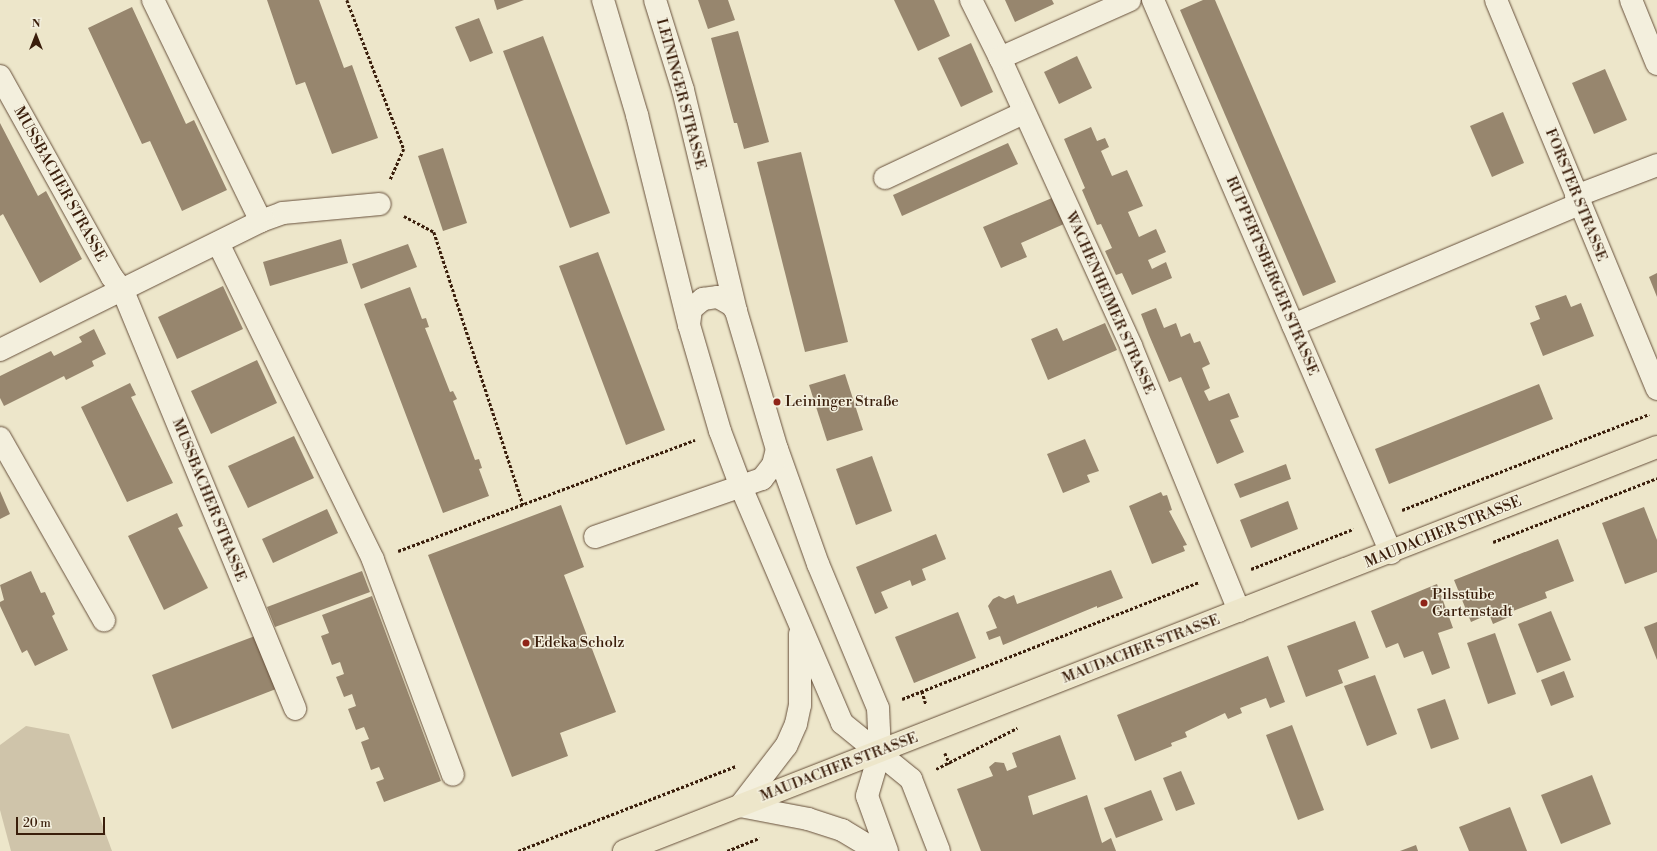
<!DOCTYPE html>
<html>
<head>
<meta charset="utf-8">
<style>
	body { margin:0 }
	#map { position:relative; width:1657px; height:851px; overflow:hidden; background:#ede6ca; font-family:"Libre Bodoni",serif }
	div>[style] { position:absolute }
	.green>* { inset:0; background:#cfc4aa }
	.building>* { inset:0; background:#97866e }
	.path>* { height:2.5px; margin-top:-1.25px; transform-origin:0; background:repeating-linear-gradient(90deg,#3a1e0b 0 3px,transparent 0 5px) }
	.roads { filter:drop-shadow(0 0 1px #67503b) drop-shadow(0 0 1px #67503b) }
	.minor>* { height:22px; margin:-11px; padding:0 11px; transform-origin:11px; border-radius:11px; background:#f3efdd }
	.major>* { height:22px; margin:-11px; padding:0 11px; transform-origin:11px; border-radius:11px; background:#ede6ca }
	.dots>* { width:11px; height:11px; translate:-50% -50%; box-sizing:border-box; border:2px solid #f3efdd; border-radius:50% }
	span { translate:-50% -50%; white-space:nowrap; text-align:center; line-height:1.15; -webkit-text-stroke:3px #f3efdd; paint-order:stroke }
	.street-label { font-size:15px; color:#3a1e0b }
	.poi-label { font-size:15px; color:#3a1e0b }
	.left { translate:0 -50%; text-align:left }
	.north { position:absolute; left:16px; top:16px; width:40px; height:40px; -webkit-text-stroke:3px #f3efdd; paint-order:stroke; rotate:0deg; font-size:11px; font-weight:700; line-height:16px; text-align:center; color:#3a1e0b }
	.north::after { content:''; display:block; margin:auto; width:14px; height:18px; background:#3a1e0b; clip-path:polygon(50% 0,100% 100%,50% 72%,0 100%) }
	.scale { position:absolute; left:16px; top:817px; width:89px; height:18px; box-sizing:border-box; border:2px solid #3a1e0b; border-top:0; padding-left:5px; font-size:12px; line-height:14px; white-space:nowrap; color:#3a1e0b; -webkit-text-stroke:3px #f3efdd; paint-order:stroke }
</style>
</head>
<body>
<div id="map">
	<div class="green">
		<div style="clip-path:polygon(26px 726px,69px 734px,112px 851px,11px 851px,0 810px,0 745px)"></div>
	</div>
	<div class="building">
		<div style="clip-path:polygon(267px 0,319px 0,344px 68px,352px 65px,378px 138px,332px 154px,305px 82px,296px 85px)"></div>
		<div style="clip-path:polygon(494px 0,524px 0,497px 10px)"></div>
		<div style="clip-path:polygon(698px 0,728px 0,735px 20px,708px 29px)"></div>
		<div style="clip-path:polygon(894px 0,934px 0,950px 36px,918px 51px)"></div>
		<div style="clip-path:polygon(1005px 0,1052px 0,1054px 4px,1015px 22px)"></div>
		<div style="clip-path:polygon(1203px 0,1215px 0,1336px 282px,1303px 296px,1180px 10px)"></div>
		<div style="clip-path:polygon(132px 7px,186px 124px,194px 120px,227px 190px,182px 211px,150px 141px,142px 144px,88px 28px)"></div>
		<div style="clip-path:polygon(479px 18px,493px 53px,470px 62px,455px 27px)"></div>
		<div style="clip-path:polygon(738px 31px,769px 142px,744px 149px,737px 123px,734px 123px,711px 38px)"></div>
		<div style="clip-path:polygon(543px 36px,610px 213px,570px 228px,503px 51px)"></div>
		<div style="clip-path:polygon(971px 43px,993px 92px,961px 107px,938px 58px)"></div>
		<div style="clip-path:polygon(1077px 56px,1092px 88px,1059px 104px,1044px 72px)"></div>
		<div style="clip-path:polygon(1605px 69px,1627px 120px,1594px 134px,1572px 83px)"></div>
		<div style="clip-path:polygon(1503px 112px,1524px 163px,1492px 177px,1470px 126px)"></div>
		<div style="clip-path:polygon(0 123px,38px 196px,46px 191px,82px 259px,40px 283px,3px 214px,0 216px)"></div>
		<div style="clip-path:polygon(1091px 127px,1097px 141px,1105px 138px,1109px 147px,1101px 151px,1112px 176px,1127px 170px,1143px 206px,1128px 212px,1139px 237px,1156px 229px,1166px 252px,1148px 260px,1152px 269px,1166px 262px,1172px 278px,1132px 295px,1122px 273px,1116px 275px,1105px 251px,1112px 248px,1101px 224px,1097px 225px,1082px 190px,1085px 188px,1064px 139px)"></div>
		<div style="clip-path:polygon(1008px 143px,1018px 164px,902px 216px,893px 195px)"></div>
		<div style="clip-path:polygon(443px 148px,467px 223px,443px 231px,418px 156px)"></div>
		<div style="clip-path:polygon(801px 152px,848px 342px,805px 352px,757px 162px)"></div>
		<div style="clip-path:polygon(1052px 198px,1064px 224px,1021px 243px,1027px 257px,1001px 268px,983px 227px)"></div>
		<div style="clip-path:polygon(341px 239px,348px 263px,270px 286px,263px 262px)"></div>
		<div style="clip-path:polygon(408px 244px,417px 267px,361px 289px,352px 264px)"></div>
		<div style="clip-path:polygon(598px 252px,665px 430px,626px 445px,559px 266px)"></div>
		<div style="clip-path:polygon(1657px 273px,1657px 297px,1649px 277px)"></div>
		<div style="clip-path:polygon(223px 286px,243px 329px,177px 359px,158px 317px)"></div>
		<div style="clip-path:polygon(410px 287px,422px 319px,426px 318px,429px 327px,425px 328px,450px 392px,453px 391px,457px 399px,453px 401px,475px 460px,479px 459px,482px 468px,479px 469px,489px 496px,443px 513px,364px 304px)"></div>
		<div style="clip-path:polygon(1566px 295px,1571px 307px,1581px 303px,1594px 336px,1543px 356px,1530px 323px,1540px 319px,1535px 306px)"></div>
		<div style="clip-path:polygon(1156px 308px,1164px 328px,1176px 323px,1181px 337px,1190px 333px,1194px 343px,1200px 341px,1210px 364px,1202px 368px,1210px 388px,1204px 391px,1209px 401px,1229px 393px,1239px 417px,1230px 420px,1244px 452px,1217px 464px,1181px 377px,1169px 382px,1149px 335px,1141px 314px)"></div>
		<div style="clip-path:polygon(1105px 323px,1117px 350px,1048px 380px,1031px 339px,1057px 328px,1063px 341px)"></div>
		<div style="clip-path:polygon(94px 329px,106px 354px,92px 361px,94px 366px,66px 380px,64px 376px,4px 406px,0 398px,0 376px,51px 351px,54px 356px,82px 342px,79px 337px)"></div>
		<div style="clip-path:polygon(257px 360px,277px 403px,211px 434px,191px 391px)"></div>
		<div style="clip-path:polygon(845px 374px,863px 430px,827px 441px,809px 385px)"></div>
		<div style="clip-path:polygon(130px 383px,136px 395px,131px 397px,173px 483px,127px 502px,81px 407px)"></div>
		<div style="clip-path:polygon(1539px 384px,1553px 419px,1389px 484px,1375px 449px)"></div>
		<div style="clip-path:polygon(294px 436px,314px 478px,248px 508px,228px 466px)"></div>
		<div style="clip-path:polygon(1085px 439px,1099px 471px,1087px 475px,1090px 482px,1063px 493px,1047px 454px)"></div>
		<div style="clip-path:polygon(872px 456px,892px 511px,856px 525px,836px 469px)"></div>
		<div style="clip-path:polygon(1286px 464px,1291px 479px,1240px 498px,1234px 484px)"></div>
		<div style="clip-path:polygon(0 491px,10px 514px,0 519px)"></div>
		<div style="clip-path:polygon(1161px 492px,1163px 496px,1167px 495px,1172px 510px,1169px 511px,1187px 545px,1183px 546px,1185px 551px,1152px 564px,1129px 506px)"></div>
		<div style="clip-path:polygon(1288px 501px,1298px 529px,1251px 548px,1240px 520px)"></div>
		<div style="clip-path:polygon(561px 505px,584px 567px,564px 575px,616px 712px,560px 733px,568px 756px,512px 777px,428px 555px)"></div>
		<div style="clip-path:polygon(1644px 507px,1657px 540px,1657px 572px,1625px 584px,1602px 523px)"></div>
		<div style="clip-path:polygon(327px 509px,338px 533px,273px 563px,262px 539px)"></div>
		<div style="clip-path:polygon(177px 513px,183px 526px,178px 528px,208px 588px,164px 610px,128px 536px)"></div>
		<div style="clip-path:polygon(936px 534px,946px 559px,922px 569px,926px 580px,912px 586px,910px 580px,881px 592px,888px 608px,875px 614px,856px 567px)"></div>
		<div style="clip-path:polygon(1558px 539px,1574px 581px,1545px 592px,1547px 598px,1513px 611px,1511px 606px,1505px 609px,1509px 617px,1493px 624px,1489px 614px,1471px 622px,1454px 580px)"></div>
		<div style="clip-path:polygon(1111px 570px,1123px 598px,1097px 608px,1097px 606px,1003px 645px,1000px 636px,989px 640px,986px 632px,997px 628px,988px 606px,993px 599px,999px 596px,1005px 599px,1014px 595px,1017px 604px)"></div>
		<div style="clip-path:polygon(31px 571px,41px 593px,45px 592px,55px 614px,52px 616px,68px 650px,35px 666px,27px 650px,22px 653px,0 606px,0 602px,4px 600px,0 585px)"></div>
		<div style="clip-path:polygon(362px 571px,370px 592px,275px 627px,267px 607px)"></div>
		<div style="clip-path:polygon(1437px 584px,1453px 628px,1438px 633px,1450px 668px,1432px 675px,1423px 651px,1404px 658px,1398px 643px,1386px 648px,1371px 611px)"></div>
		<div style="clip-path:polygon(372px 596px,441px 781px,384px 802px,376px 782px,384px 779px,379px 767px,371px 770px,361px 742px,369px 739px,364px 727px,356px 730px,348px 709px,356px 706px,352px 694px,344px 697px,336px 677px,344px 674px,340px 662px,332px 665px,321px 636px,329px 633px,322px 615px)"></div>
		<div style="clip-path:polygon(1551px 611px,1571px 660px,1537px 673px,1518px 624px)"></div>
		<div style="clip-path:polygon(958px 612px,976px 658px,914px 683px,895px 637px)"></div>
		<div style="clip-path:polygon(1355px 621px,1369px 658px,1338px 670px,1343px 683px,1306px 697px,1287px 646px)"></div>
		<div style="clip-path:polygon(1657px 622px,1657px 660px,1644px 627px)"></div>
		<div style="clip-path:polygon(1495px 633px,1516px 694px,1488px 704px,1467px 643px)"></div>
		<div style="clip-path:polygon(255px 636px,276px 689px,172px 729px,152px 675px)"></div>
		<div style="clip-path:polygon(1268px 656px,1285px 702px,1270px 708px,1266px 698px,1240px 708px,1242px 713px,1228px 719px,1225px 713px,1185px 732px,1187px 737px,1171px 743px,1172px 746px,1135px 761px,1117px 715px)"></div>
		<div style="clip-path:polygon(1564px 671px,1574px 697px,1551px 706px,1541px 680px)"></div>
		<div style="clip-path:polygon(1375px 675px,1397px 734px,1367px 746px,1344px 686px)"></div>
		<div style="clip-path:polygon(1445px 699px,1459px 739px,1431px 749px,1417px 709px)"></div>
		<div style="clip-path:polygon(1292px 725px,1324px 810px,1298px 820px,1266px 735px)"></div>
		<div style="clip-path:polygon(1060px 735px,1076px 779px,1028px 796px,1033px 815px,1087px 795px,1102px 843px,1111px 838px,1116px 851px,981px 851px,957px 789px,993px 776px,989px 767px,995px 762px,1004px 763px,1007px 771px,1017px 767px,1012px 753px)"></div>
		<div style="clip-path:polygon(1181px 771px,1195px 804px,1176px 811px,1163px 778px)"></div>
		<div style="clip-path:polygon(1592px 775px,1611px 824px,1561px 844px,1541px 795px)"></div>
		<div style="clip-path:polygon(1151px 790px,1163px 820px,1116px 838px,1104px 808px)"></div>
		<div style="clip-path:polygon(1510px 807px,1527px 851px,1469px 851px,1459px 827px)"></div>
		<div style="clip-path:polygon(1416px 845px,1418px 851px,1400px 851px)"></div>
	</div>
	<div class="path">
		<div style="left:347px;top:0;width:160px;rotate:69.1deg"></div>
		<div style="left:404px;top:149px;width:34px;rotate:114deg"></div>
		<div style="left:404px;top:216px;width:34px;rotate:28deg"></div>
		<div style="left:434px;top:232px;width:287px;rotate:71.9deg"></div>
		<div style="left:1402px;top:510px;width:265px;rotate:-21.2deg"></div>
		<div style="left:1493px;top:542px;width:176px;rotate:-21.3deg"></div>
		<div style="left:398px;top:551px;width:317px;rotate:-20.5deg"></div>
		<div style="left:1251px;top:569px;width:110px;rotate:-21.4deg"></div>
		<div style="left:922px;top:691px;width:14px;rotate:73deg"></div>
		<div style="left:902px;top:699px;width:319px;rotate:-21.5deg"></div>
		<div style="left:945px;top:753px;width:12px;rotate:66deg"></div>
		<div style="left:936px;top:769px;width:91px;rotate:-26.8deg"></div>
		<div style="left:518px;top:851px;width:234px;rotate:-21.3deg"></div>
		<div style="left:727px;top:851px;width:35px;rotate:-22deg"></div>
	</div>
	<div class="roads">
		<div class="minor">
			<div style="left:153px;top:0;width:246px;rotate:64deg"></div>
			<div style="left:603px;top:0;width:120px;rotate:73.5deg"></div>
			<div style="left:637px;top:115px;width:216px;rotate:76.1deg"></div>
			<div style="left:689px;top:325px;width:110px;rotate:73.7deg"></div>
			<div style="left:720px;top:431px;width:60px;rotate:69.4deg"></div>
			<div style="left:741px;top:487px;width:257px;rotate:66.8deg"></div>
			<div style="left:842px;top:723px;width:89px;rotate:39.1deg"></div>
			<div style="left:911px;top:779px;width:77px;rotate:68.7deg"></div>
			<div style="left:655px;top:0;width:94px;rotate:72.7deg"></div>
			<div style="left:683px;top:90px;width:227px;rotate:76.5deg"></div>
			<div style="left:736px;top:311px;width:144px;rotate:73.5deg"></div>
			<div style="left:777px;top:449px;width:122px;rotate:70.4deg"></div>
			<div style="left:818px;top:564px;width:156px;rotate:67.4deg"></div>
			<div style="left:878px;top:708px;width:44px;rotate:87.4deg"></div>
			<div style="left:880px;top:752px;width:46px;rotate:106.5deg"></div>
			<div style="left:867px;top:796px;width:59px;rotate:70deg"></div>
			<div style="left:971px;top:0;width:65px;rotate:63.4deg"></div>
			<div style="left:1000px;top:58px;width:316px;rotate:65.5deg"></div>
			<div style="left:1131px;top:346px;width:286px;rotate:67.8deg"></div>
			<div style="left:1153px;top:0;width:602px;rotate:66.71deg"></div>
			<div style="left:1496px;top:0;width:421px;rotate:67.5deg"></div>
			<div style="left:1631px;top:0;width:69px;rotate:67.9deg"></div>
			<div style="left:1000px;top:58px;width:142px;rotate:-24deg"></div>
			<div style="left:0;top:76px;width:230px;rotate:60.9deg"></div>
			<div style="left:112px;top:277px;width:18px;rotate:52deg"></div>
			<div style="left:123px;top:291px;width:452px;rotate:67.6deg"></div>
			<div style="left:885px;top:178px;width:153px;rotate:-25.2deg"></div>
			<div style="left:1576px;top:196px;width:87px;rotate:-20.9deg"></div>
			<div style="left:218px;top:243px;width:353px;rotate:63.9deg"></div>
			<div style="left:373px;top:560px;width:229px;rotate:69.6deg"></div>
			<div style="left:689px;top:325px;width:16px;rotate:-83deg"></div>
			<div style="left:691px;top:309px;width:16px;rotate:-40deg"></div>
			<div style="left:703px;top:299px;width:15px;rotate:-8deg"></div>
			<div style="left:718px;top:297px;width:16px;rotate:30deg"></div>
			<div style="left:732px;top:305px;width:7px;rotate:56deg"></div>
			<div style="left:1293px;top:325px;width:311px;rotate:-22.9deg"></div>
			<div style="left:0;top:350px;width:291px;rotate:-26.3deg"></div>
			<div style="left:261px;top:221px;width:23px;rotate:-20deg"></div>
			<div style="left:283px;top:213px;width:97px;rotate:-5.3deg"></div>
			<div style="left:0;top:438px;width:210px;rotate:60.3deg"></div>
			<div style="left:595px;top:537px;width:177px;rotate:-19.2deg"></div>
			<div style="left:762px;top:479px;width:18px;rotate:-52deg"></div>
			<div style="left:773px;top:465px;width:16px;rotate:-76deg"></div>
			<div style="left:800px;top:634px;width:71px;rotate:90deg"></div>
			<div style="left:800px;top:705px;width:19px;rotate:102deg"></div>
			<div style="left:796px;top:724px;width:24px;rotate:114deg"></div>
			<div style="left:786px;top:746px;width:76px;rotate:127.5deg"></div>
			<div style="left:740px;top:806px;width:69px;rotate:10.8deg"></div>
			<div style="left:808px;top:819px;width:36px;rotate:18deg"></div>
			<div style="left:842px;top:830px;width:41px;rotate:31deg"></div>
		</div>
		<div class="major">
			<div style="left:624px;top:851px;width:1109px;rotate:-21.36deg"></div>
		</div>
	</div>
	<div class="dots">
		<div style="left:777px;top:402px;background:#8f2418"></div>
		<div style="left:1424px;top:603px;background:#8f2418"></div>
		<div style="left:526px;top:643px;background:#8f2418"></div>
	</div>
	<div class="street-label">
		<span style="left:681px;top:94px;rotate:75deg">LEININGER STRASSE</span>
		<span style="left:60px;top:184px;rotate:61deg">MUSSBACHER STRASSE</span>
		<span style="left:1576px;top:195px;rotate:68deg">FORSTER STRASSE</span>
		<span style="left:1272px;top:276px;rotate:67deg">RUPPERTSBERGER STRASSE</span>
		<span style="left:1110px;top:303px;rotate:66deg">WACHENHEIMER STRASSE</span>
		<span style="left:209px;top:500px;rotate:68deg">MUSSBACHER STRASSE</span>
		<span style="left:1443px;top:532px;rotate:-22deg">MAUDACHER STRASSE</span>
		<span style="left:1141px;top:649px;rotate:-21deg">MAUDACHER STRASSE</span>
		<span style="left:839px;top:767px;rotate:-21deg">MAUDACHER STRASSE</span>
	</div>
	<div class="poi-label">
		<span class="left" style="left:785px;top:402px">Leininger Straße</span>
		<span class="left" style="left:1432px;top:603px">Pilsstube<br>Gartenstadt</span>
		<span class="left" style="left:534px;top:643px">Edeka Scholz</span>
	</div>
	<div class="north">N</div>
	<div class="scale">20 m</div>
</div>
</body>
</html>
